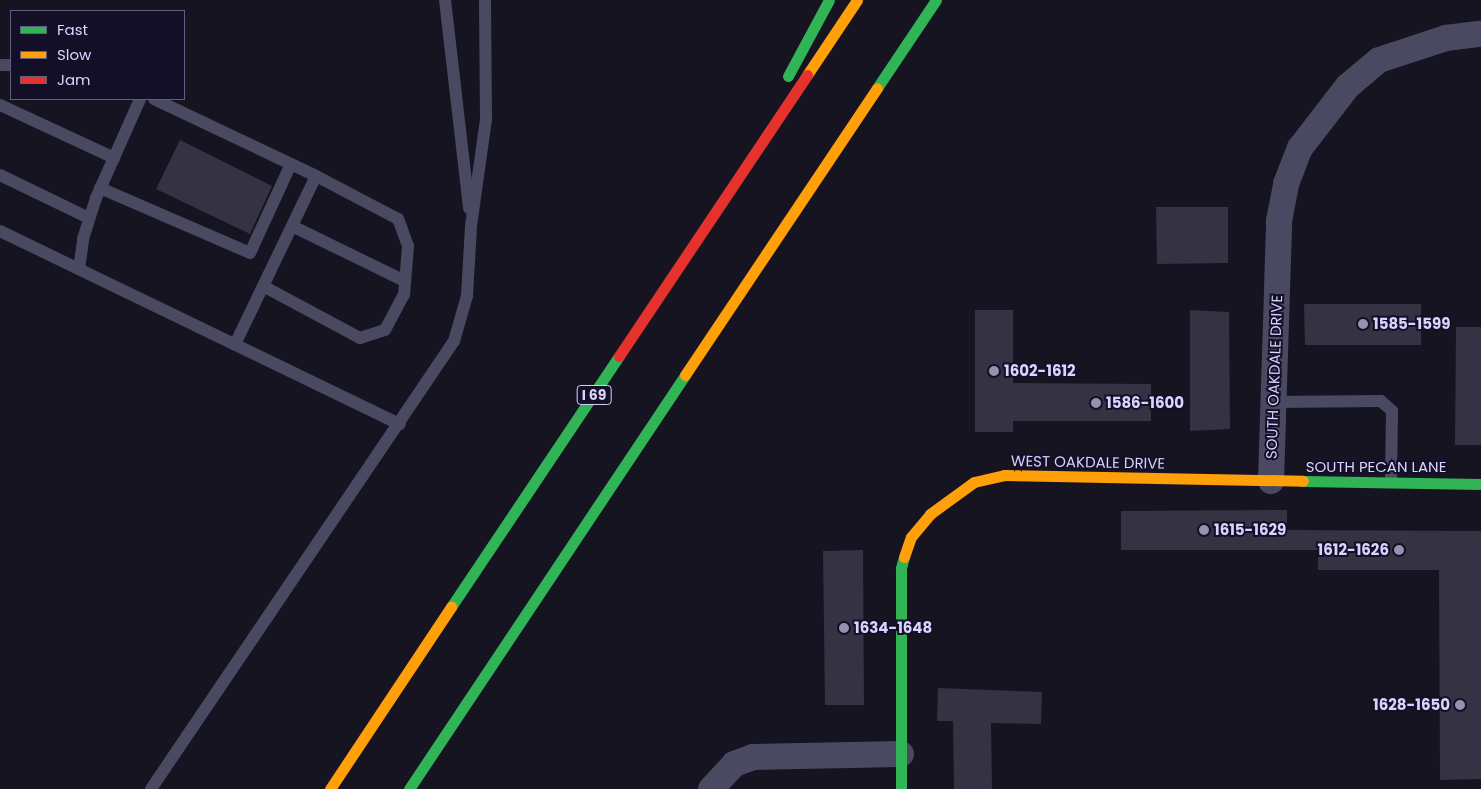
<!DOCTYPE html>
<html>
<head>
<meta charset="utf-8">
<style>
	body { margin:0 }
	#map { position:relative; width:1481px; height:789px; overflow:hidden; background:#161421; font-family:Poppins,sans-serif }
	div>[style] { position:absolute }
	.building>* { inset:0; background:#343243 }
	.lane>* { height:12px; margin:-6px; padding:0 6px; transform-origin:6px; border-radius:6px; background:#4a4962 }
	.street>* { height:26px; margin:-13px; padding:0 13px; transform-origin:13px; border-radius:13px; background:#4a4962 }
	.fast>* { height:11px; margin:-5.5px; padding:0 5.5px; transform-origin:5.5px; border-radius:5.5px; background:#30b455 }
	.slow>* { height:11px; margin:-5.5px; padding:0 5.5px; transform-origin:5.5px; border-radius:5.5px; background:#ff9f0a }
	.jam>* { height:11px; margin:-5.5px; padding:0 5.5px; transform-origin:5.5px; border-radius:5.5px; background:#e5322d }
	.dots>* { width:14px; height:14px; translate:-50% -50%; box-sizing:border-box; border:2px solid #130f26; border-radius:50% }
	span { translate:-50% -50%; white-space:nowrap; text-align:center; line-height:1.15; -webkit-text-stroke:4px #130f26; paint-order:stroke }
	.shield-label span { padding:1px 4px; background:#130f26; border:1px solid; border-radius:4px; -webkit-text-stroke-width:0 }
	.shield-label { font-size:14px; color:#d9d4ff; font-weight:700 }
	.poi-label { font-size:15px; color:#d9d4ff; font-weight:700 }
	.left { translate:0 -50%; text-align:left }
	.right { translate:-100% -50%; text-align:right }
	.street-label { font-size:15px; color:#d9d4ff }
	.legend { position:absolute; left:10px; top:10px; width:175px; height:90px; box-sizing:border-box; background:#130f26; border:1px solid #625e7d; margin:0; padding:6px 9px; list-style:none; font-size:15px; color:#d9d4ff }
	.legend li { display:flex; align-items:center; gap:10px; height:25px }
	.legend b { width:25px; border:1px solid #625e7d }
</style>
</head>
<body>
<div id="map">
	<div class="building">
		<div style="clip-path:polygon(180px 140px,272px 186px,250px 234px,156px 189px)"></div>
		<div style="clip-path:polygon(1156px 207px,1228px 207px,1228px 263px,1157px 264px)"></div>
		<div style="clip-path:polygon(1304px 304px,1421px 304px,1421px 345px,1305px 345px)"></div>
		<div style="clip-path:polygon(975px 310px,1013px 310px,1013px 383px,1151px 384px,1151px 421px,1013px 421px,1013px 432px,975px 432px)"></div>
		<div style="clip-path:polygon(1190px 310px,1229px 312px,1230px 429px,1190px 431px)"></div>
		<div style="clip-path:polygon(1456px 327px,1481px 327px,1481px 445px,1455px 445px)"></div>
		<div style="clip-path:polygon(1287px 510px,1287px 530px,1481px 531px,1481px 779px,1440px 780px,1439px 570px,1318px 570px,1318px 550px,1121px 550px,1121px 511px)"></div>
		<div style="clip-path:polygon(863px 550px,864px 705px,825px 705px,823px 551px)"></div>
		<div style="clip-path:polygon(938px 688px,1042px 692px,1041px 724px,991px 723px,992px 789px,954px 789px,953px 721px,937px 721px)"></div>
	</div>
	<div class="lane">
		<div style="left:445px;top:0;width:210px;rotate:83.4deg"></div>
		<div style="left:0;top:65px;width:11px"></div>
		<div style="left:154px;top:99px;width:179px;rotate:25.4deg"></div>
		<div style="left:316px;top:176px;width:187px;rotate:115.7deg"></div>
		<div style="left:0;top:105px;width:126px;rotate:24.9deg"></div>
		<div style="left:0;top:175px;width:99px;rotate:25.8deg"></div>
		<div style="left:100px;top:188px;width:163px;rotate:23.4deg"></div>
		<div style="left:250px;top:253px;width:98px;rotate:-65.3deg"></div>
		<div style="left:292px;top:226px;width:126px;rotate:26deg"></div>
		<div style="left:0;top:231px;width:444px;rotate:25.8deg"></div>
		<div style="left:79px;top:269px;width:30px;rotate:-82deg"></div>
		<div style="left:83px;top:239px;width:43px;rotate:-72.4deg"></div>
		<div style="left:96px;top:198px;width:108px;rotate:-66deg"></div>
		<div style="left:263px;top:286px;width:110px;rotate:28.2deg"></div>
		<div style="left:360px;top:338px;width:26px;rotate:-18deg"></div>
		<div style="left:385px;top:330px;width:40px;rotate:-62deg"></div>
		<div style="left:404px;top:295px;width:49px;rotate:-85.3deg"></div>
		<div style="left:408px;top:246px;width:29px;rotate:-110deg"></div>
		<div style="left:398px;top:219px;width:93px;rotate:-152.3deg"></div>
		<div style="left:1274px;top:402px;width:107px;rotate:-0.5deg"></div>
		<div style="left:1381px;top:401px;width:15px;rotate:42deg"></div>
		<div style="left:1392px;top:411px;width:71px;rotate:90.8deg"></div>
		<div style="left:151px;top:789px;width:541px;rotate:-55.93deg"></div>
		<div style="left:454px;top:341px;width:47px;rotate:-73.9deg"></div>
		<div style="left:467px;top:296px;width:70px;rotate:-86.7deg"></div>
		<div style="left:471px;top:226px;width:108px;rotate:-82deg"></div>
		<div style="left:486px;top:119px;width:119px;rotate:-90.5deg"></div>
	</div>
	<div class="street">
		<div style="left:1271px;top:481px;width:260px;rotate:-88.2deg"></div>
		<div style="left:1279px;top:221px;width:38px;rotate:-79deg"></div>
		<div style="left:1286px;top:184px;width:39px;rotate:-69deg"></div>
		<div style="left:1300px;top:148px;width:78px;rotate:-52.3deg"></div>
		<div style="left:1348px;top:86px;width:40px;rotate:-40deg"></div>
		<div style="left:1379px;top:60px;width:71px;rotate:-18.2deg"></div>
		<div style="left:1446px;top:38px;width:35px;rotate:-7deg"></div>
		<div style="left:711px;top:789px;width:34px;rotate:-47deg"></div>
		<div style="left:734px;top:764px;width:20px;rotate:-20deg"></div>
		<div style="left:753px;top:757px;width:148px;rotate:-1.2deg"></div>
	</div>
	<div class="fast">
		<div style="left:788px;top:76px;width:86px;rotate:-61.7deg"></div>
		<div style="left:877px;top:88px;width:106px;rotate:-56.2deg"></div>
		<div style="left:1303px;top:481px;width:178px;rotate:1deg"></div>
		<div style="left:451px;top:607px;width:302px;rotate:-56.2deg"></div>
		<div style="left:409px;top:789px;width:498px;rotate:-56.3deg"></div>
		<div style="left:901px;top:789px;width:221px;rotate:-90deg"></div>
		<div style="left:901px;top:568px;width:11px;rotate:-75deg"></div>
	</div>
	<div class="slow">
		<div style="left:807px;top:75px;width:90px;rotate:-56.3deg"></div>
		<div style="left:685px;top:375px;width:345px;rotate:-56.2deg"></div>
		<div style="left:904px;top:557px;width:21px;rotate:-71deg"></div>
		<div style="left:911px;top:537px;width:30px;rotate:-50deg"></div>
		<div style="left:930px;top:514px;width:54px;rotate:-36deg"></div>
		<div style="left:974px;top:482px;width:31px;rotate:-13deg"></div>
		<div style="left:1004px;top:475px;width:299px;rotate:1.1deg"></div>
		<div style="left:330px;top:789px;width:219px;rotate:-56.4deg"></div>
	</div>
	<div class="jam">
		<div style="left:619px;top:356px;width:338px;rotate:-56.2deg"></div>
	</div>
	<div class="dots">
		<div style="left:1363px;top:324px;background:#9591b1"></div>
		<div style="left:994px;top:371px;background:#9591b1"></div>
		<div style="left:1096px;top:403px;background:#9591b1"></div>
		<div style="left:1204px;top:530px;background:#9591b1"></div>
		<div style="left:1399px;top:550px;background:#9591b1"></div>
		<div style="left:844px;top:628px;background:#9591b1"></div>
		<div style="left:1460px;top:705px;background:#9591b1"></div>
	</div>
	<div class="shield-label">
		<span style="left:594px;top:395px">I 69</span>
	</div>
	<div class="poi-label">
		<span class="left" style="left:1373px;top:324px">1585-1599</span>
		<span class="left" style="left:1004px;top:371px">1602-1612</span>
		<span class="left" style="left:1106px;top:403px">1586-1600</span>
		<span class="left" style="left:1214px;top:530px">1615-1629</span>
		<span class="right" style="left:1389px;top:550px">1612-1626</span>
		<span class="left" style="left:854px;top:628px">1634-1648</span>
		<span class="right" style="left:1450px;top:705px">1628-1650</span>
	</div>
	<div class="street-label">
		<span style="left:1274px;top:377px;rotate:-88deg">SOUTH OAKDALE DRIVE</span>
		<span style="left:1088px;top:462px;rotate:1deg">WEST OAKDALE DRIVE</span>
		<span style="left:1376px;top:467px">SOUTH PECAN LANE</span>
	</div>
	<ul class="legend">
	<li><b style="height:6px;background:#30b455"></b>Fast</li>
	<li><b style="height:6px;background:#ff9f0a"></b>Slow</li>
	<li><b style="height:6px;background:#e5322d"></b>Jam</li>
	</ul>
</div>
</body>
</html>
